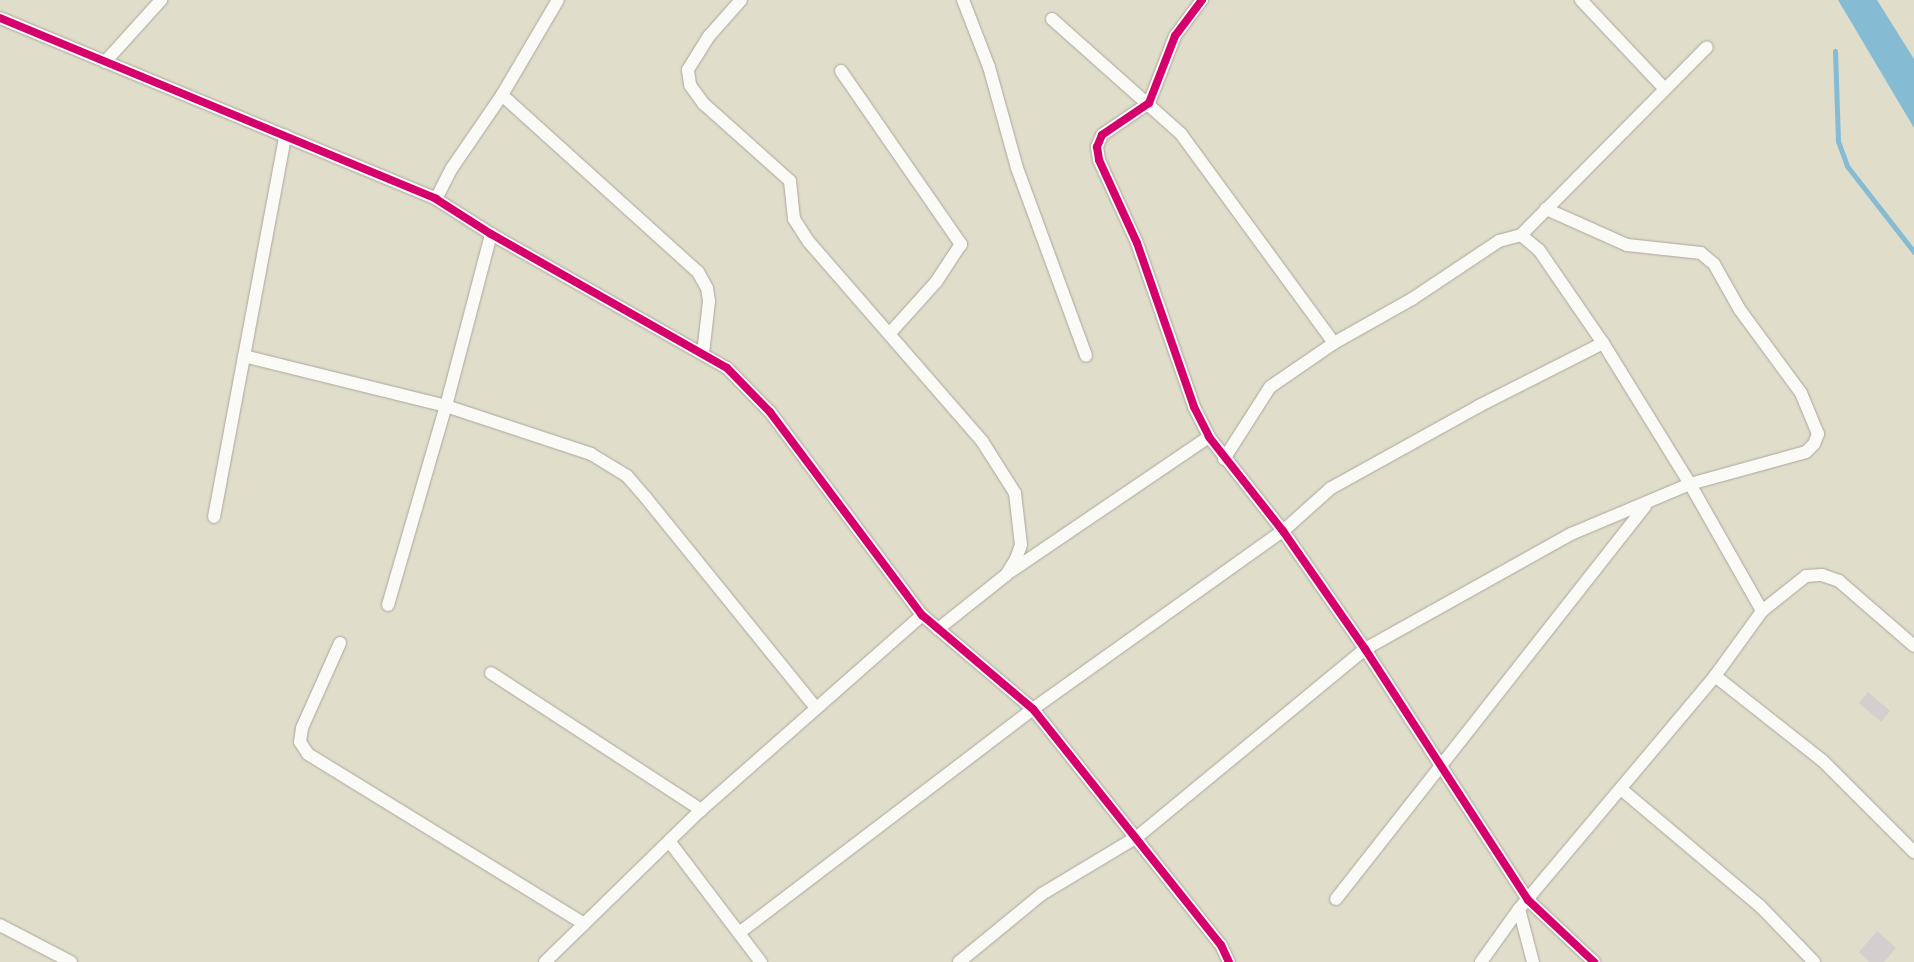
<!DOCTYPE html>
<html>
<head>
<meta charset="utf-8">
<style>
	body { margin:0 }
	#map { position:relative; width:1914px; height:962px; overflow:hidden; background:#e1ddcb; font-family:"Balsamiq Sans",sans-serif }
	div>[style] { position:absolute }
	.water>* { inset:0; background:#86bbd4 }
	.stream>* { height:5px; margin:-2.5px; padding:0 2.5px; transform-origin:2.5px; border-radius:2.5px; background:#86bbd4 }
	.building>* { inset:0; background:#d5cece }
	.roads { filter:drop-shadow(0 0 1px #a9a79c) drop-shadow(0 0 1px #a9a79c) }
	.minor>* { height:12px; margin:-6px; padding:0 6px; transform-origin:6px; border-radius:6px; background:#fafaf7 }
	.cycleway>* { height:8px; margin:-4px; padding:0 4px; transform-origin:4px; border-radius:4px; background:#d6006c }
	span { translate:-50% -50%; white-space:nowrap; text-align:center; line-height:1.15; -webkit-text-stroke:4.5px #fdfcf7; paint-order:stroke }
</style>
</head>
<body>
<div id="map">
	<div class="water">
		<div style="clip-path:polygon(1838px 0,1877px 0,1914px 59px,1914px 128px)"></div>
	</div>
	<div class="stream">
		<div style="left:1835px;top:51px;width:90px;rotate:88.1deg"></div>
		<div style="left:1838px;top:141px;width:27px;rotate:70deg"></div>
		<div style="left:1847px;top:166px;width:109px;rotate:52.1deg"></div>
	</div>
	<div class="building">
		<div style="clip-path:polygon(1868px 692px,1890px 711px,1881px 722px,1859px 703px)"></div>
		<div style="clip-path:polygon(1877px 931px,1896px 948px,1884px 962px,1869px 962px,1859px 952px)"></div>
	</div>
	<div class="roads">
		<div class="minor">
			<div style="left:741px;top:0;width:48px;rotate:131.6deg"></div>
			<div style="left:709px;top:36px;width:40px;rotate:122deg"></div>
			<div style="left:688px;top:70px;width:15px;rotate:82deg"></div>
			<div style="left:690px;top:85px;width:24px;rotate:54deg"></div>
			<div style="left:704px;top:104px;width:115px;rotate:41.8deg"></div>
			<div style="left:790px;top:181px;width:38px;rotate:84deg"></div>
			<div style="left:794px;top:219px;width:27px;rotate:57deg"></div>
			<div style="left:809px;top:242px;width:264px;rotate:49deg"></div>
			<div style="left:982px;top:441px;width:62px;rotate:57.6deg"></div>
			<div style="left:1015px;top:493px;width:52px;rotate:83.4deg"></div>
			<div style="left:1021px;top:545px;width:15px;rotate:110deg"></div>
			<div style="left:1016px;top:559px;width:19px;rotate:122deg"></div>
			<div style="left:1006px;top:575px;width:87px;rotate:141.5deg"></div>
			<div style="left:963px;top:0;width:72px;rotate:68.8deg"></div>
			<div style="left:989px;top:67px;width:105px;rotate:74.5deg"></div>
			<div style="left:1017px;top:168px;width:200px;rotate:69.8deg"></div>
			<div style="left:1202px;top:0;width:45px;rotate:126.9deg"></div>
			<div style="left:1175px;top:36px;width:72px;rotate:111.2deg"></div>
			<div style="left:1149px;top:103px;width:57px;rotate:145.8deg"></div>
			<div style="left:1102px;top:135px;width:13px;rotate:113deg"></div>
			<div style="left:1097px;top:147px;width:13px;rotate:81deg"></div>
			<div style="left:1099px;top:160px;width:91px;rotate:65.4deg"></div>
			<div style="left:1137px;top:243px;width:174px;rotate:70.8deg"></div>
			<div style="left:1194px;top:407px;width:34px;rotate:63deg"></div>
			<div style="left:1209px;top:437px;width:120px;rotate:51.8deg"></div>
			<div style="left:1283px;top:531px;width:144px;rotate:55.2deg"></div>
			<div style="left:1365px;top:649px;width:299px;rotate:57deg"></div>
			<div style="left:1528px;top:900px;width:91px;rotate:43.2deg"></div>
			<div style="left:1581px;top:0;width:122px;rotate:46.7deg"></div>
			<div style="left:0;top:18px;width:472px;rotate:22.5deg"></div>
			<div style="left:436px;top:199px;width:65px;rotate:32.5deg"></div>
			<div style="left:491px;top:234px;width:271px;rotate:29.6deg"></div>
			<div style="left:727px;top:368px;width:62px;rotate:45.7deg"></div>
			<div style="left:770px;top:412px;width:254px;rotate:53.2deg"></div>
			<div style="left:922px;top:615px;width:145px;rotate:40.3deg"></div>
			<div style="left:1033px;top:709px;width:302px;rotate:51.5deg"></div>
			<div style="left:1221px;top:945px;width:19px;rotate:65deg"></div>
			<div style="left:1052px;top:19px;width:173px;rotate:41.7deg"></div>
			<div style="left:1181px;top:134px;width:259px;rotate:53.8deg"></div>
			<div style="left:105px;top:62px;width:84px;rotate:-47.9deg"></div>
			<div style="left:841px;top:71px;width:211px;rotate:55.3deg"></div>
			<div style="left:961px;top:244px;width:45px;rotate:123.3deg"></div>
			<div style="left:936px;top:282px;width:69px;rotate:132deg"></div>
			<div style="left:502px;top:95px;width:264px;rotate:42.1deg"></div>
			<div style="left:698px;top:272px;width:18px;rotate:61deg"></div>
			<div style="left:707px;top:288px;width:13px;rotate:81deg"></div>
			<div style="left:709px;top:301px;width:53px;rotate:96.5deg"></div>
			<div style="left:436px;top:199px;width:35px;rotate:-63deg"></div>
			<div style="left:452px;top:168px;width:88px;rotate:-55.6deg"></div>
			<div style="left:502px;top:95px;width:110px;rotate:-59.5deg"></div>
			<div style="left:1521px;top:235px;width:23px;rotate:40deg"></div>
			<div style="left:1539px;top:250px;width:113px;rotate:55.5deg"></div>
			<div style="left:1603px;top:343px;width:166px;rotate:58.3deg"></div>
			<div style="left:1690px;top:484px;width:120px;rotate:-15.4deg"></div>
			<div style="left:1806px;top:452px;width:11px;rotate:-45deg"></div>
			<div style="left:1814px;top:444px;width:11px;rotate:-68deg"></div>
			<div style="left:1818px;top:434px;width:44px;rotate:-112.5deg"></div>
			<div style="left:1801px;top:393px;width:103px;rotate:-126.3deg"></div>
			<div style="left:1740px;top:310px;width:53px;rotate:-119.5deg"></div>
			<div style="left:1714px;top:264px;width:17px;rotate:-140deg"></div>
			<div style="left:1701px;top:253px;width:74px;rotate:-173.8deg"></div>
			<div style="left:1627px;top:245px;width:89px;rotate:-156deg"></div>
			<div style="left:244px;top:356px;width:208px;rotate:13.9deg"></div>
			<div style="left:446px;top:406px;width:153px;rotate:18.3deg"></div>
			<div style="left:591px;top:454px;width:42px;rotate:31.4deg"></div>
			<div style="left:627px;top:476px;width:29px;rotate:49deg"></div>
			<div style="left:646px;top:498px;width:270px;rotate:51deg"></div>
			<div style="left:1224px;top:459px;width:85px;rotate:-57.4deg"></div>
			<div style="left:1270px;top:387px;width:78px;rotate:-34.5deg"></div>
			<div style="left:1334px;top:343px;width:90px;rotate:-29.4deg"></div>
			<div style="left:1412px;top:299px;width:105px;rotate:-33.7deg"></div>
			<div style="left:1499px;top:241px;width:23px;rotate:-15deg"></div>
			<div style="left:1521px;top:235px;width:264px;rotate:-45.3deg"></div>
			<div style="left:214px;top:517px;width:388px;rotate:-79.4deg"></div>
			<div style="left:1010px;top:572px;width:240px;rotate:-34.2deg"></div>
			<div style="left:388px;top:605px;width:207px;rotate:-73.8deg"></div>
			<div style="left:446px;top:406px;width:178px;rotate:-75.3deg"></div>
			<div style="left:340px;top:643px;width:93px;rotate:114.1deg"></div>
			<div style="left:302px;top:728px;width:14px;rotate:98deg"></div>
			<div style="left:300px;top:742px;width:14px;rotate:56deg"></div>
			<div style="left:308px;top:754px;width:324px;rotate:31.6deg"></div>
			<div style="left:491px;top:673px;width:251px;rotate:33.1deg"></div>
			<div style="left:1715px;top:676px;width:137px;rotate:38.2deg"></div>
			<div style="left:1823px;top:761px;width:129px;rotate:45deg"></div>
			<div style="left:1621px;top:789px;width:182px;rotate:40.1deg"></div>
			<div style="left:1760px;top:906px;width:78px;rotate:46deg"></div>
			<div style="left:669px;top:841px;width:152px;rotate:52.8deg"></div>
			<div style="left:1336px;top:899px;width:500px;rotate:-51.8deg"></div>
			<div style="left:1519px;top:909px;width:55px;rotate:75.2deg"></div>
			<div style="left:0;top:925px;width:80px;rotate:27.5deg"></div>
			<div style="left:739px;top:933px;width:370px;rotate:-37.3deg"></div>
			<div style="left:1033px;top:709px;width:307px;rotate:-35.5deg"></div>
			<div style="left:1283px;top:531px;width:64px;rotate:-41.9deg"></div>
			<div style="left:1331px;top:488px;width:169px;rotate:-29deg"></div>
			<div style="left:1479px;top:406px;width:139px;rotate:-26.9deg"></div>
			<div style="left:545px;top:962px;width:218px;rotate:-44.3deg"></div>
			<div style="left:701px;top:810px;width:295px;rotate:-41.4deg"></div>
			<div style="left:959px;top:962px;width:107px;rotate:-39.3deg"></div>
			<div style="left:1042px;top:894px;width:111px;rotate:-31deg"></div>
			<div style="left:1137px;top:837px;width:296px;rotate:-39.5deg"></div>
			<div style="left:1365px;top:649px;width:236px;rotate:-29.2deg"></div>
			<div style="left:1571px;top:534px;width:129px;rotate:-22.8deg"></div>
			<div style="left:1690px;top:484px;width:146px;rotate:60.4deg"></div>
			<div style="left:1481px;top:962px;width:65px;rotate:-54.4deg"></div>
			<div style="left:1519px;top:909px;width:304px;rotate:-49.9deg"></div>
			<div style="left:1715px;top:676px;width:80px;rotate:-54.1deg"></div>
			<div style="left:1762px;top:611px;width:56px;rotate:-38.5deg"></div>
			<div style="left:1806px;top:576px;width:16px;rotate:-4deg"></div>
			<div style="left:1822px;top:575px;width:18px;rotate:19deg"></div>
			<div style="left:1839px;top:581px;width:99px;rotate:40.9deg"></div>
		</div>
	</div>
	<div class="cycleway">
		<div style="left:1202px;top:0;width:45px;rotate:126.9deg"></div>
		<div style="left:1175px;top:36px;width:72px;rotate:111.2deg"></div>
		<div style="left:1149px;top:103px;width:57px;rotate:145.8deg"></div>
		<div style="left:1102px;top:135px;width:13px;rotate:113deg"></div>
		<div style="left:1097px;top:147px;width:13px;rotate:81deg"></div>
		<div style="left:1099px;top:160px;width:91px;rotate:65.4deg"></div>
		<div style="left:1137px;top:243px;width:174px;rotate:70.8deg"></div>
		<div style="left:1194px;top:407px;width:34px;rotate:63deg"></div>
		<div style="left:1209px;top:437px;width:120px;rotate:51.8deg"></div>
		<div style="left:1283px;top:531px;width:144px;rotate:55.2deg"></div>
		<div style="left:1365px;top:649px;width:299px;rotate:57deg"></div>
		<div style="left:1528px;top:900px;width:91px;rotate:43.2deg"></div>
		<div style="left:0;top:18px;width:472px;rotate:22.5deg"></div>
		<div style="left:436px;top:199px;width:65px;rotate:32.5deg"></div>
		<div style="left:491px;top:234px;width:271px;rotate:29.6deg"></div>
		<div style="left:727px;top:368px;width:62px;rotate:45.7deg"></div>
		<div style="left:770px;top:412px;width:254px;rotate:53.2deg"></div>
		<div style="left:922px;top:615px;width:145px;rotate:40.3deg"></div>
		<div style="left:1033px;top:709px;width:302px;rotate:51.5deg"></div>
		<div style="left:1221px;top:945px;width:19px;rotate:65deg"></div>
	</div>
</div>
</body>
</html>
